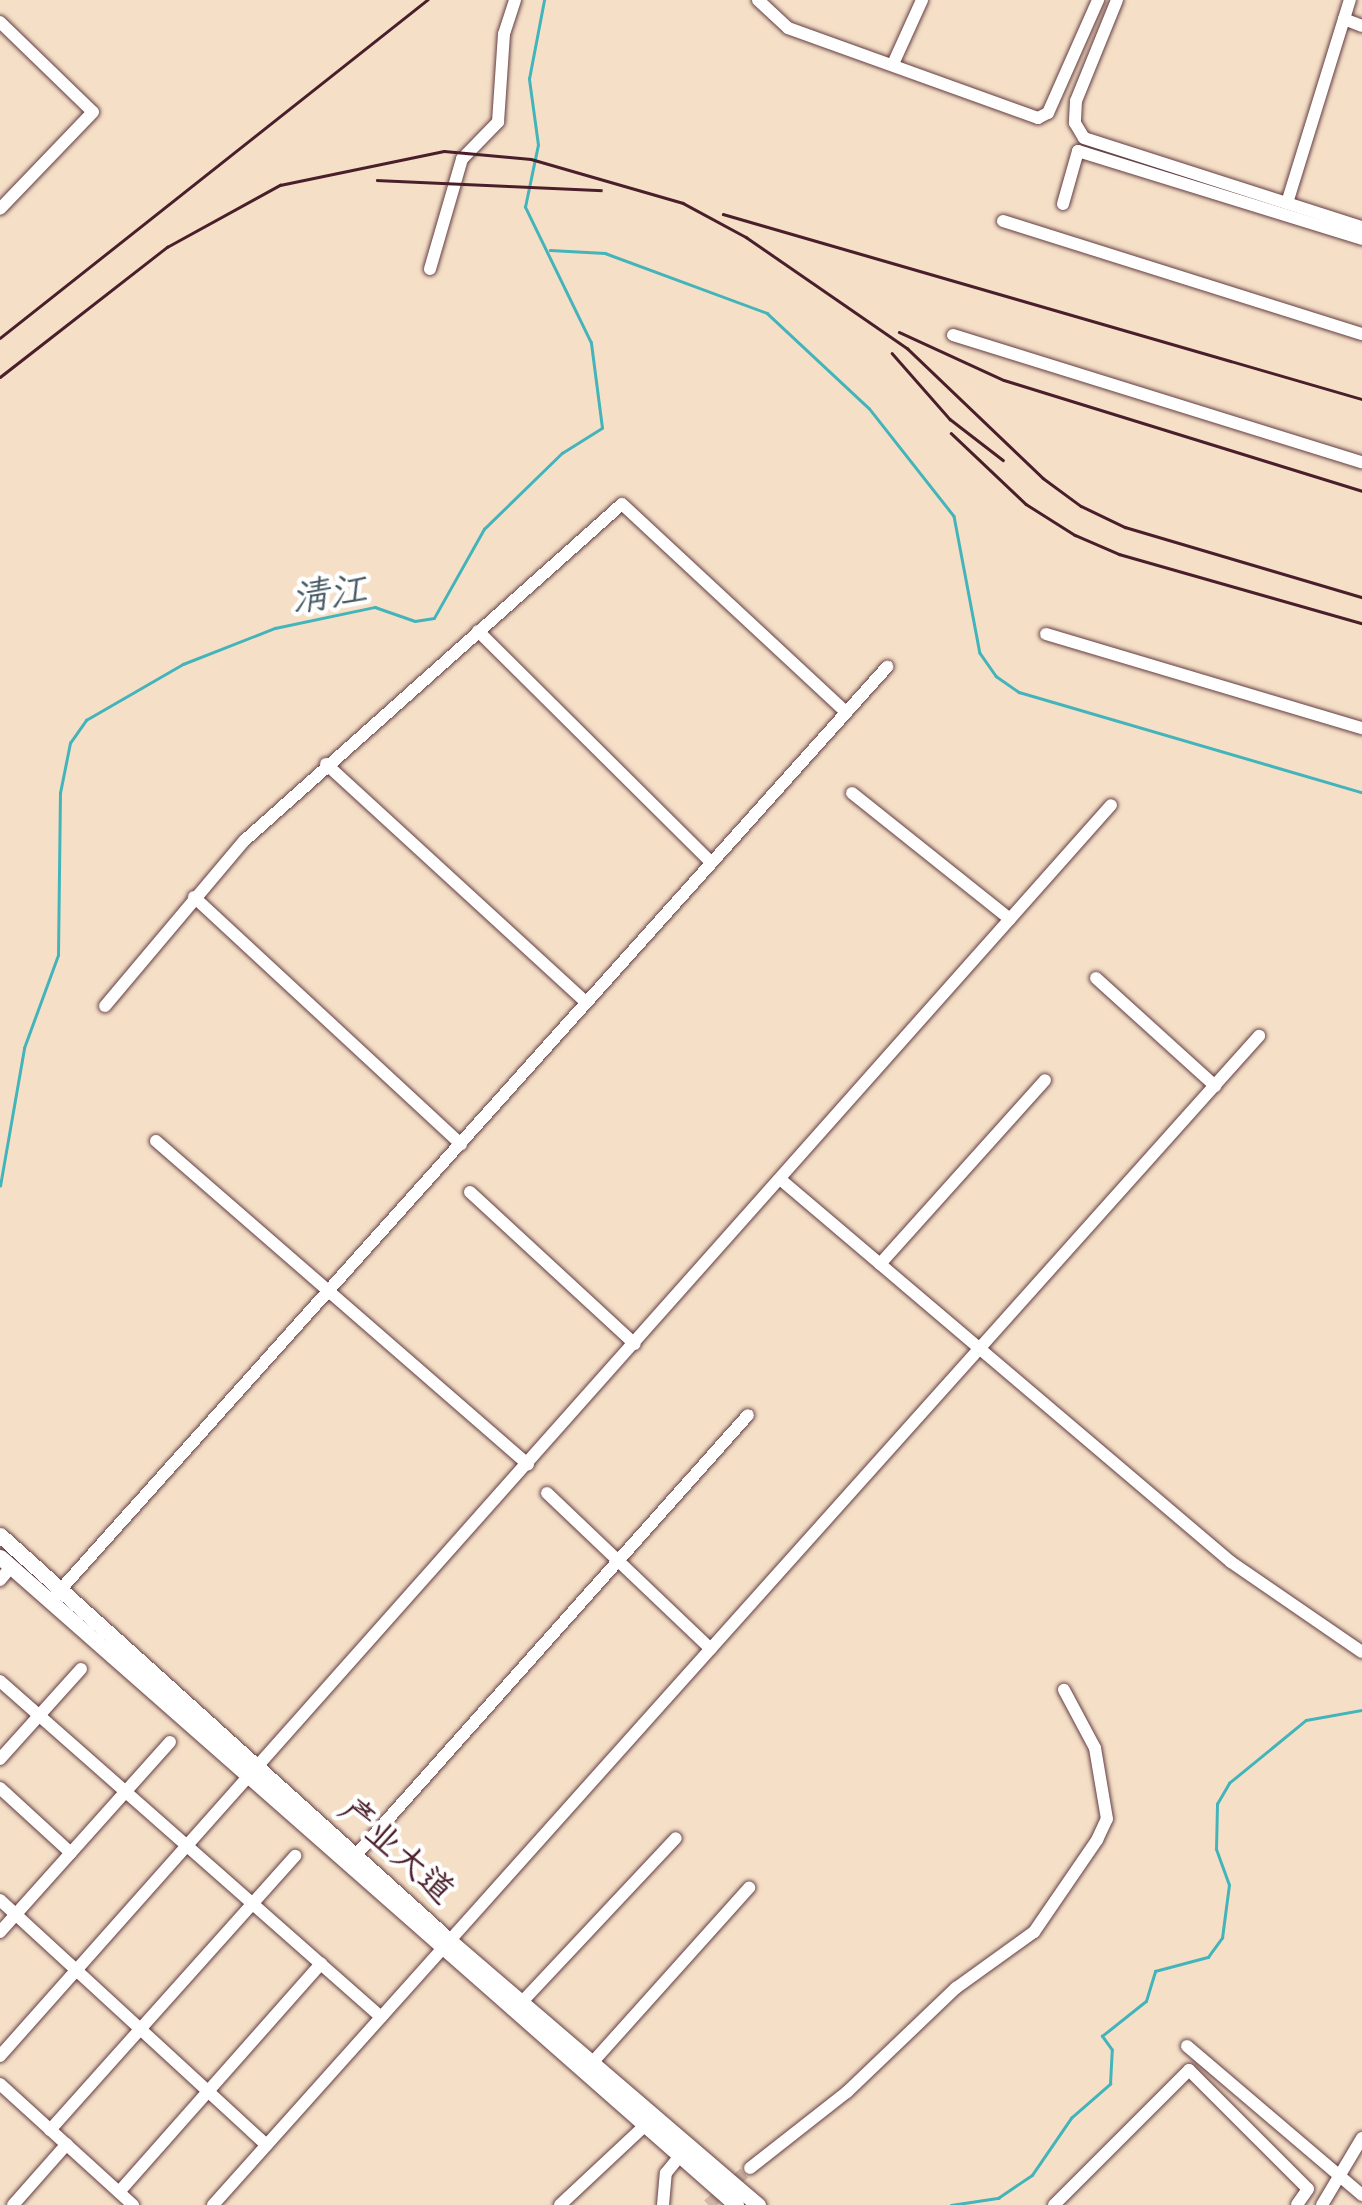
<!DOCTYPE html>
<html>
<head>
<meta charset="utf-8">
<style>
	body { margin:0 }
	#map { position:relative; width:1362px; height:2205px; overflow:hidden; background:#f5e0c7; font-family:"Balsamiq Sans","LXGW WenKai TC",sans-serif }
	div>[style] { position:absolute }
	.stream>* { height:2.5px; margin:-1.25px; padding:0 1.25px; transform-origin:1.25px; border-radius:1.25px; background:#44b4bb }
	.minor-tunnel>* { height:12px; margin-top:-6px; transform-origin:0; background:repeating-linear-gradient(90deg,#d3b9a8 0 12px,transparent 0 18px) }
	.roads { filter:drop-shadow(0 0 2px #643c42) drop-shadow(0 0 2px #643c42) }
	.minor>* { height:12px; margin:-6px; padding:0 6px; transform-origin:6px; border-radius:6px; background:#fff }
	.major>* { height:15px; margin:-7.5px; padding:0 7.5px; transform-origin:7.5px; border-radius:7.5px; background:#fff }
	.rail>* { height:2.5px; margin:-1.25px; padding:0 1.25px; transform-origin:1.25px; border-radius:1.25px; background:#4a1f2b }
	span { translate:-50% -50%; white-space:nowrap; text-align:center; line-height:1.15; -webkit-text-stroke:9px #fff; paint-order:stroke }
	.street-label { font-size:35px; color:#4a1f2b }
	.water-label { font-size:38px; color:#485b65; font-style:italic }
</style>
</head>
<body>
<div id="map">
	<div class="stream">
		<div style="left:550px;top:250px;width:55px;rotate:3.1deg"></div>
		<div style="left:605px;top:253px;width:173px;rotate:20.3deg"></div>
		<div style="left:767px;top:313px;width:139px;rotate:43deg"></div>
		<div style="left:869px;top:408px;width:137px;rotate:51.8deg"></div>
		<div style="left:954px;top:516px;width:139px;rotate:79.3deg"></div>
		<div style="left:980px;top:653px;width:28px;rotate:55deg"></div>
		<div style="left:996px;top:676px;width:28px;rotate:35deg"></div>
		<div style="left:1019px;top:692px;width:357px;rotate:16.3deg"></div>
		<div style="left:0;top:1186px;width:140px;rotate:-80.1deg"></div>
		<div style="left:24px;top:1048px;width:99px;rotate:-69.9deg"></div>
		<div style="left:58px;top:955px;width:162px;rotate:-89.3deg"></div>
		<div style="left:60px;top:793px;width:51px;rotate:-78.7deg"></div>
		<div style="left:70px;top:743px;width:28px;rotate:-55deg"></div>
		<div style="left:86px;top:720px;width:112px;rotate:-30deg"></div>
		<div style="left:183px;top:664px;width:99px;rotate:-21.4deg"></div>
		<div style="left:275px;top:628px;width:102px;rotate:-11.9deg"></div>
		<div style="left:375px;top:607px;width:42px;rotate:19.3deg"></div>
		<div style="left:415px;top:621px;width:19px;rotate:-9deg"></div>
		<div style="left:434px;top:618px;width:102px;rotate:-60.7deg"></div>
		<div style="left:484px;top:529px;width:109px;rotate:-44.3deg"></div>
		<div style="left:562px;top:453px;width:47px;rotate:-32deg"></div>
		<div style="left:602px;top:428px;width:86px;rotate:-97.4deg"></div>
		<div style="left:591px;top:343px;width:151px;rotate:-115.9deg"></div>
		<div style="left:525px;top:207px;width:63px;rotate:-78.2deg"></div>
		<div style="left:538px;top:145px;width:67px;rotate:-97.8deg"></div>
		<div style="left:529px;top:79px;width:80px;rotate:-79.2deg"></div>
		<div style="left:951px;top:2205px;width:48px;rotate:-8.5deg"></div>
		<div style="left:998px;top:2198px;width:41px;rotate:-34.1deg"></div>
		<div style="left:1032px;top:2175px;width:69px;rotate:-55.6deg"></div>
		<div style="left:1071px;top:2118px;width:52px;rotate:-41.1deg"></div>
		<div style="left:1110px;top:2084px;width:34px;rotate:-87deg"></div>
		<div style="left:1112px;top:2050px;width:17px;rotate:-126deg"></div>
		<div style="left:1102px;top:2036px;width:56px;rotate:-38.5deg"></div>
		<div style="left:1146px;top:2001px;width:31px;rotate:-73deg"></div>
		<div style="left:1155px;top:1971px;width:55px;rotate:-14.8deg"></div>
		<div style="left:1208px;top:1957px;width:24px;rotate:-54deg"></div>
		<div style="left:1222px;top:1938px;width:53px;rotate:-82.5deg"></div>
		<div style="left:1229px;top:1885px;width:38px;rotate:-110deg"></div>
		<div style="left:1216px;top:1849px;width:45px;rotate:-88.7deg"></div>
		<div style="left:1217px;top:1804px;width:24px;rotate:-60deg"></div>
		<div style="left:1229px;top:1783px;width:99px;rotate:-39.3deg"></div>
		<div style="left:1306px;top:1720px;width:57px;rotate:-10.1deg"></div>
	</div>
	<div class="minor-tunnel">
		<div style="left:708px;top:2205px;width:56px;rotate:-41.4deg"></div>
	</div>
	<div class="roads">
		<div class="minor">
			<div style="left:758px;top:0;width:41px;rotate:43deg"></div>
			<div style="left:788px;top:28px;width:266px;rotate:19.8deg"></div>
			<div style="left:1038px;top:118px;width:11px;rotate:-27deg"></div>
			<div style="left:1048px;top:113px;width:124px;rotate:-66.1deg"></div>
			<div style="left:1117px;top:0;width:109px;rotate:112.1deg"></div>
			<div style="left:1076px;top:101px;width:22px;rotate:93deg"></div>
			<div style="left:1075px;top:123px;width:17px;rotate:59deg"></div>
			<div style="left:1084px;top:138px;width:292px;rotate:17.8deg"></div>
			<div style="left:1344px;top:19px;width:19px;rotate:21deg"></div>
			<div style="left:0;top:22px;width:129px;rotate:44.1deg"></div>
			<div style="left:93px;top:112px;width:134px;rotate:133.8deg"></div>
			<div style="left:893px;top:64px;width:70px;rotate:-65.6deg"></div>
			<div style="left:1287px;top:203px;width:213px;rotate:-72.8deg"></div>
			<div style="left:1063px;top:204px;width:55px;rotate:-74.2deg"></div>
			<div style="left:1078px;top:151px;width:297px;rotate:17.2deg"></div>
			<div style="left:1003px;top:221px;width:376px;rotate:17.5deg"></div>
			<div style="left:430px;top:269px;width:115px;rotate:-73.8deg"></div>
			<div style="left:462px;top:159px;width:52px;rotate:-45.8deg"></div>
			<div style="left:498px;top:122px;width:88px;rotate:-86.1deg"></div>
			<div style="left:504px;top:34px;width:36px;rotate:-72deg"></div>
			<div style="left:953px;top:335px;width:428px;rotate:17.3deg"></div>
			<div style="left:478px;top:631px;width:328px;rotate:44.8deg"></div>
			<div style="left:1046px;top:634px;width:330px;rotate:16.6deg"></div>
			<div style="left:326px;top:764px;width:352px;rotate:42.5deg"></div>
			<div style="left:852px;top:793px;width:202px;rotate:38.6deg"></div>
			<div style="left:194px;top:897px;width:364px;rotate:42.8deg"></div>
			<div style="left:1096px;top:978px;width:161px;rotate:42.2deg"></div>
			<div style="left:105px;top:1006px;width:216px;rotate:-49.9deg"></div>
			<div style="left:244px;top:841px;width:506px;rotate:-41.72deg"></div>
			<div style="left:622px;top:504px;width:306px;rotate:42.9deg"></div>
			<div style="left:156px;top:1141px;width:493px;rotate:41deg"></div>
			<div style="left:780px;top:1179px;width:592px;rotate:40.34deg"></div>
			<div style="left:1231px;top:1562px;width:159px;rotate:34.5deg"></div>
			<div style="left:470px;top:1192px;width:224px;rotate:42.7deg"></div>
			<div style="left:880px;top:1264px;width:247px;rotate:-48.1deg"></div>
			<div style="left:547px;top:1493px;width:226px;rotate:43.6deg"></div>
			<div style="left:0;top:1580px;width:17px;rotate:-50deg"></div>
			<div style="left:54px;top:1597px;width:1249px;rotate:-48.15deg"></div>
			<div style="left:0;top:1681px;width:508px;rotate:41.41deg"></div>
			<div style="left:0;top:1759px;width:121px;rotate:-48deg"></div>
			<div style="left:0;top:1788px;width:96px;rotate:42.5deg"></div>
			<div style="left:356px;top:1855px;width:589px;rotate:-48.3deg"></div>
			<div style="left:0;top:1900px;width:362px;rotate:42.6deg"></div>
			<div style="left:0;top:1932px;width:255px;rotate:-48.2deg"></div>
			<div style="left:521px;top:2003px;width:226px;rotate:-46.8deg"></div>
			<div style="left:1187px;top:2046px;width:230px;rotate:40.4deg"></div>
			<div style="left:0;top:2056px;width:1673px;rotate:-48.39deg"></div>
			<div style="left:591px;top:2064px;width:237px;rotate:-48.1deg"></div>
			<div style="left:0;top:2084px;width:180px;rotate:42.3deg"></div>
			<div style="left:50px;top:2130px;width:368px;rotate:-48.2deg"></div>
			<div style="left:750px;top:2168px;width:123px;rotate:-38.1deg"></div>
			<div style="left:847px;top:2092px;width:151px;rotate:-43.7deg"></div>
			<div style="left:956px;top:1988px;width:96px;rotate:-35.7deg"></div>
			<div style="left:1034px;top:1932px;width:112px;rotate:-55.6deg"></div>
			<div style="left:1097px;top:1840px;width:23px;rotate:-65deg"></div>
			<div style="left:1107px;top:1819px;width:72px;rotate:-99.6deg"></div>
			<div style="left:1095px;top:1748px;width:66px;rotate:-118.1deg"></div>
			<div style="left:119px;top:2192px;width:305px;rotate:-48.5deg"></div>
			<div style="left:13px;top:2205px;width:81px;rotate:-48.5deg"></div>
			<div style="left:213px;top:2205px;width:1569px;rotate:-48.18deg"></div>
			<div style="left:560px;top:2205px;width:126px;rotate:-43.1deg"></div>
			<div style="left:663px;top:2205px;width:32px;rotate:-85deg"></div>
			<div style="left:666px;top:2173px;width:21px;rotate:-51deg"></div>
			<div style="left:1054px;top:2205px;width:191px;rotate:-45deg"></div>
			<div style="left:1189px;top:2070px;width:168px;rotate:45deg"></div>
			<div style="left:1308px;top:2189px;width:19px;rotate:125deg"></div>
			<div style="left:1322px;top:2205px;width:78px;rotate:-59.2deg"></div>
		</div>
		<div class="major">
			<div style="left:0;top:1535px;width:606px;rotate:42.06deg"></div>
			<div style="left:450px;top:1941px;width:406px;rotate:40.6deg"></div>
			<div style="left:0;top:1557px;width:981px;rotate:41.36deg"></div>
		</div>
	</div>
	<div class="rail">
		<div style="left:377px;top:180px;width:224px;rotate:2.6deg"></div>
		<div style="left:723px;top:214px;width:665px;rotate:16.15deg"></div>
		<div style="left:899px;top:332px;width:115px;rotate:24.6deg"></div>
		<div style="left:1004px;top:380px;width:375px;rotate:17.2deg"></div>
		<div style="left:0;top:338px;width:545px;rotate:-38.36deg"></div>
		<div style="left:892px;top:353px;width:88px;rotate:48.7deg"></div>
		<div style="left:950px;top:419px;width:67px;rotate:37.7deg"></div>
		<div style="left:0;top:377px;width:212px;rotate:-37.9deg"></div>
		<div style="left:167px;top:247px;width:129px;rotate:-28.8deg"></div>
		<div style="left:280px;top:185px;width:167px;rotate:-11.7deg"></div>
		<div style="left:444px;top:151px;width:87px;rotate:5.3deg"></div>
		<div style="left:531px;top:159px;width:158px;rotate:16.1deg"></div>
		<div style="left:683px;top:203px;width:72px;rotate:28.4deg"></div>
		<div style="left:746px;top:237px;width:196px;rotate:34.6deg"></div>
		<div style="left:907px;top:348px;width:188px;rotate:43.7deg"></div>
		<div style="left:1043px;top:478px;width:47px;rotate:36.4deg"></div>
		<div style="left:1081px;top:506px;width:49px;rotate:25.5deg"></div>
		<div style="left:1125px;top:527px;width:247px;rotate:16.5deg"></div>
		<div style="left:951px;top:433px;width:103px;rotate:43.4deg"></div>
		<div style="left:1026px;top:504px;width:58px;rotate:32.3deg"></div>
		<div style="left:1075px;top:535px;width:48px;rotate:23.4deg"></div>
		<div style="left:1119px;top:554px;width:253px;rotate:15.9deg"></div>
	</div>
	<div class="street-label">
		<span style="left:396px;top:1851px;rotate:42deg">产业大道</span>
	</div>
	<div class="water-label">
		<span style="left:329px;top:595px;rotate:-8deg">清江</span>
	</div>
</div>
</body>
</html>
